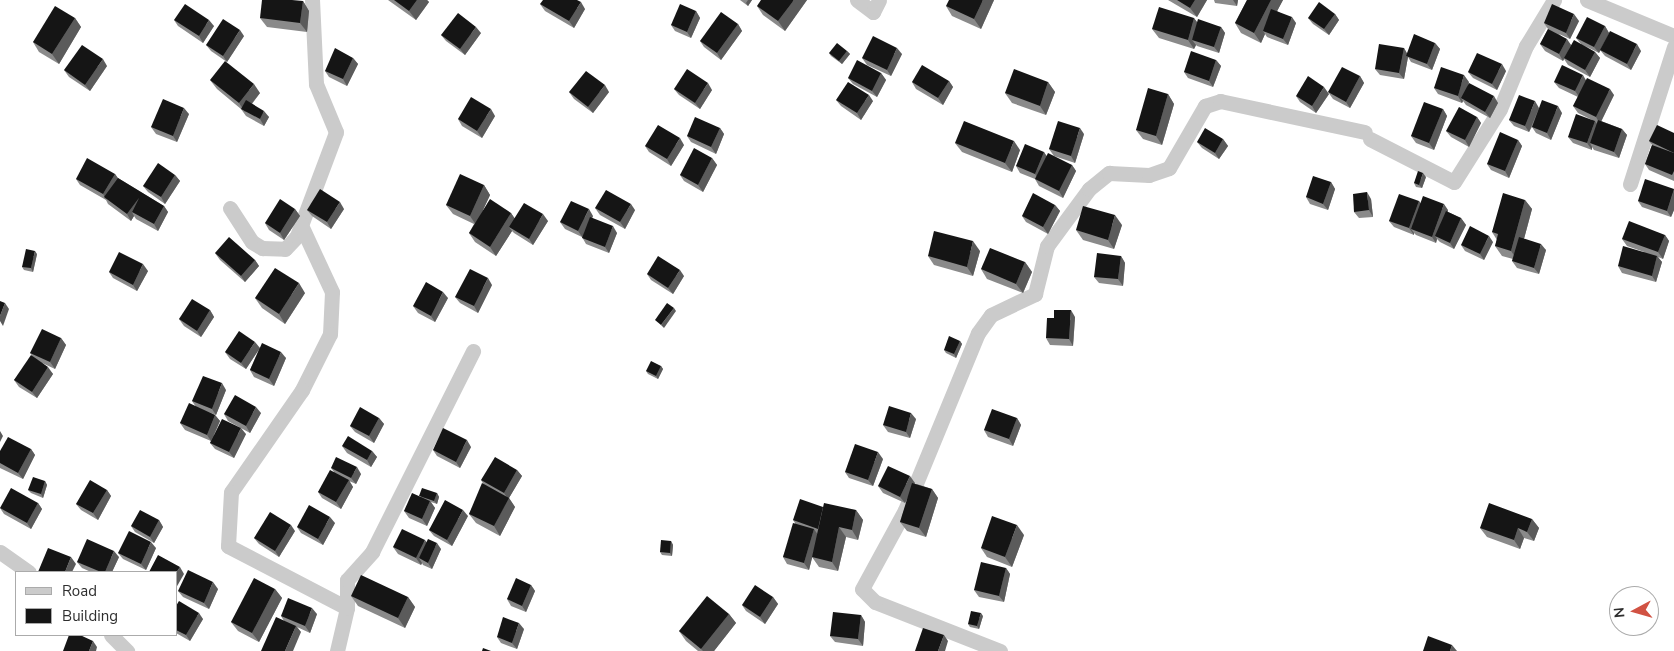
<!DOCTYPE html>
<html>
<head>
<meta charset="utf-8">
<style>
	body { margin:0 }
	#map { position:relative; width:1674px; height:651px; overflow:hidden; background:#fff; font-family:"Nunito Sans",sans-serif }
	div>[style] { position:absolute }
	.minor>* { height:15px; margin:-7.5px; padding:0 7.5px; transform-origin:7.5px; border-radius:7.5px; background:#cbcbcb }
	.wall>* { inset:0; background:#8a8a8a }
	.shaded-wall>* { inset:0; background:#5b5b5b }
	.building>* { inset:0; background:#151515 }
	span { translate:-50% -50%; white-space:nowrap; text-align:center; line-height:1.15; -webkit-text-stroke:5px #fff; paint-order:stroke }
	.legend { position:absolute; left:15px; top:571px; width:162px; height:65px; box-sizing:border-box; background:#fff; border:1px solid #ababab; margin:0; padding:6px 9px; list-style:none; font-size:15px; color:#2e2e2e }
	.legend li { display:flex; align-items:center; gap:10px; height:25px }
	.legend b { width:25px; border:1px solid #ababab }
	.north { position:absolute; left:1609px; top:586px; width:50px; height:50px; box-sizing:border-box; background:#fff; border:1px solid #ababab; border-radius:50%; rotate:264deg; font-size:14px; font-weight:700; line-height:20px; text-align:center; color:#2e2e2e }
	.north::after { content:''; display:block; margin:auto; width:18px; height:22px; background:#d15243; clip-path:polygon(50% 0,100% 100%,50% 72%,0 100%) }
</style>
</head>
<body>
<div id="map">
	<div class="minor">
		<div style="left:857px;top:0;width:20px;rotate:37deg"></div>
		<div style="left:873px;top:12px;width:13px;rotate:-63deg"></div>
		<div style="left:1587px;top:0;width:94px;rotate:22.5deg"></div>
		<div style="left:1370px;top:139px;width:94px;rotate:27.1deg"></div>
		<div style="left:1454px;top:182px;width:86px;rotate:-57.8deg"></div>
		<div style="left:1500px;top:109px;width:68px;rotate:-67.6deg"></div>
		<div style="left:1526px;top:46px;width:54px;rotate:-58.7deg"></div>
		<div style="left:1630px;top:184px;width:144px;rotate:-72.2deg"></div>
		<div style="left:230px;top:208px;width:40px;rotate:57.1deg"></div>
		<div style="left:252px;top:242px;width:12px;rotate:31deg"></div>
		<div style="left:262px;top:248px;width:23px;rotate:2deg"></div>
		<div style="left:285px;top:249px;width:18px;rotate:-47deg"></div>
		<div style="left:297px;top:236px;width:111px;rotate:-69.4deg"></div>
		<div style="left:336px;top:132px;width:52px;rotate:-112.6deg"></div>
		<div style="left:316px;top:84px;width:84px;rotate:-92.7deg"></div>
		<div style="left:300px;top:223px;width:76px;rotate:65.1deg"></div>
		<div style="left:332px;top:292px;width:42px;rotate:92.7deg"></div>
		<div style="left:330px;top:334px;width:63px;rotate:116.6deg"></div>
		<div style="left:302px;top:390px;width:124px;rotate:124.8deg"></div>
		<div style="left:231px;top:492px;width:54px;rotate:93.2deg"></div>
		<div style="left:228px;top:546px;width:134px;rotate:27.5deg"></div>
		<div style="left:0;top:552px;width:35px;rotate:35deg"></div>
		<div style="left:111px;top:635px;width:23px;rotate:45deg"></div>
		<div style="left:337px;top:651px;width:44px;rotate:-76.9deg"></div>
		<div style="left:347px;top:608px;width:28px;rotate:-90deg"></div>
		<div style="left:347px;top:580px;width:38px;rotate:-48deg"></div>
		<div style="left:372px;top:552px;width:225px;rotate:-63.3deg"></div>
		<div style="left:1000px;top:651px;width:134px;rotate:-158.6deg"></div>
		<div style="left:875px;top:602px;width:18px;rotate:-135deg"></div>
		<div style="left:862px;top:589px;width:90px;rotate:-61.4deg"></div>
		<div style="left:905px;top:510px;width:191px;rotate:-67.6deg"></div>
		<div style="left:978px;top:333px;width:22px;rotate:-54deg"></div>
		<div style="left:991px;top:315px;width:49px;rotate:-25.5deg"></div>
		<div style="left:1035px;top:294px;width:49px;rotate:-76deg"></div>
		<div style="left:1047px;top:246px;width:71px;rotate:-53.6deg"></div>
		<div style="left:1089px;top:189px;width:26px;rotate:-39deg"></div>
		<div style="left:1109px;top:173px;width:40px;rotate:2.9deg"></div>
		<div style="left:1149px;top:175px;width:21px;rotate:-19deg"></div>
		<div style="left:1169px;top:168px;width:72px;rotate:-59.9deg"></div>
		<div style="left:1205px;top:106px;width:16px;rotate:-18deg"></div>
		<div style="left:1220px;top:101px;width:148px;rotate:12.1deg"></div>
	</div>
	<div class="wall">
		<div style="clip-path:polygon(388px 0,427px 0,429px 2px,416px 20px)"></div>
		<div style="clip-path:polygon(740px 0,752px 0,748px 6px)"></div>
		<div style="clip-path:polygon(807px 0,785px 31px,763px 15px,757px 6px)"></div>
		<div style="clip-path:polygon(994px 0,981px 29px,952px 16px,946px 6px)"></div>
		<div style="clip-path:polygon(1168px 0,1207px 0,1197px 17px)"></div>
		<div style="clip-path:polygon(1214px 0,1238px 0,1237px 6px,1215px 3px)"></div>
		<div style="clip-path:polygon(1247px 0,1283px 0,1277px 11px,1296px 23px,1288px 45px,1267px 37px,1265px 34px,1261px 43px,1241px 33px,1235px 23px)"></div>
		<div style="clip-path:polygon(303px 1px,309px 11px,307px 32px,267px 27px,260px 18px)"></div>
		<div style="clip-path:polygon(540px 4px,585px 9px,574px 28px,545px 11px)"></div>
		<div style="clip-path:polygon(696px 11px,700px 18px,691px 38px,675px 31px,671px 25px)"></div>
		<div style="clip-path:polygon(1335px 14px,1339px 20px,1329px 35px,1313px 24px,1308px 18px)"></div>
		<div style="clip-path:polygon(75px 18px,81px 27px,59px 64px,39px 52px,33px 42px)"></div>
		<div style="clip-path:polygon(1194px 18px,1197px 23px,1221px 27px,1225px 33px,1219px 53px,1197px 46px,1196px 45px,1194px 49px,1159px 38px,1152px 29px)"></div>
		<div style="clip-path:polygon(174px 20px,214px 26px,203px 43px,178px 26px)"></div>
		<div style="clip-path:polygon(1579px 21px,1570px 39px,1559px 34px,1571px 45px,1581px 44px,1576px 38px,1605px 26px,1609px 33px,1599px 53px,1585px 46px,1595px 52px,1600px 58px,1590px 77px,1568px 65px,1564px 59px,1563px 61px,1545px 51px,1540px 44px,1548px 29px,1544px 23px)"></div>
		<div style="clip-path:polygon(738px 24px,742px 31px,721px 60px,704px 47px,700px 41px)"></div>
		<div style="clip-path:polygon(481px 33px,465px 55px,446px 41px,441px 35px)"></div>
		<div style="clip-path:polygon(244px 36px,227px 62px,211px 51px,206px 45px)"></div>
		<div style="clip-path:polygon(1435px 43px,1440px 49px,1432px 70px,1411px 62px,1408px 57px,1404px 79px,1380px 75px,1375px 69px,1404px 48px,1407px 54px)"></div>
		<div style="clip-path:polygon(1600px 50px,1641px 51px,1631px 70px,1605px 56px)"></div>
		<div style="clip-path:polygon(847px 51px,850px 54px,842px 64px,831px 56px,829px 53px)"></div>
		<div style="clip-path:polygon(902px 54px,891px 76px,867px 65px,862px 58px)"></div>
		<div style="clip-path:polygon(353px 58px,358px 64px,347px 86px,329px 77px,325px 71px)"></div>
		<div style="clip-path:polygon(1216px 60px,1221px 66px,1213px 87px,1188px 78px,1184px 72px)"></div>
		<div style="clip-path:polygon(107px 66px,90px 91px,69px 77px,64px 70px)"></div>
		<div style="clip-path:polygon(1506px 71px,1497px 90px,1473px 78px,1468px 72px)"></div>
		<div style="clip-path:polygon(881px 73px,886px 80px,877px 97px,853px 84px,848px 78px)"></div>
		<div style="clip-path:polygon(1360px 76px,1364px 83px,1350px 108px,1333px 99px,1328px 92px)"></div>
		<div style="clip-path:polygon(210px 80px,260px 93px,252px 104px,269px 117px,264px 126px,246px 116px,241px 109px,217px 89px)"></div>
		<div style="clip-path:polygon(1586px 80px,1614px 95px,1601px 121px,1622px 129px,1627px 135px,1619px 158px,1594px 150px,1592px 147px,1592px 150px,1573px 143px,1568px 137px,1592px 120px,1578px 113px,1573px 106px,1578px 97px,1559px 88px,1554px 82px)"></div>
		<div style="clip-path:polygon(949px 81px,953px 87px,943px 105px,916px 89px,912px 82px)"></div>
		<div style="clip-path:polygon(1048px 82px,1055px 92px,1046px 115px,1012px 103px,1005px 93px)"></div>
		<div style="clip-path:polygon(1469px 82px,1468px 85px,1498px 103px,1490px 118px,1466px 105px,1463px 101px,1462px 103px,1438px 94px,1434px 88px)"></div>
		<div style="clip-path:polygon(674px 89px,712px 90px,700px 109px,679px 95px)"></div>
		<div style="clip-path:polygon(569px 92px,609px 92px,593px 113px,574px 99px)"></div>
		<div style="clip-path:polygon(1168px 94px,1174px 104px,1162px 145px,1143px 139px,1136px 130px)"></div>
		<div style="clip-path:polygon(1329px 94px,1316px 113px,1300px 102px,1296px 96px)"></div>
		<div style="clip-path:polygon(836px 100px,873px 101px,861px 120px,841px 106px)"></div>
		<div style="clip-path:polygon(1539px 108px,1562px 113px,1551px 140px,1536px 133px,1532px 127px,1529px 132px,1514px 126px,1509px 120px)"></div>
		<div style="clip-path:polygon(1443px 109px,1447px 116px,1434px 150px,1416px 143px,1411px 136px)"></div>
		<div style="clip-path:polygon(189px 114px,177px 142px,156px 134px,151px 127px)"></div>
		<div style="clip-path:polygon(495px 116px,482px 138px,462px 126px,458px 119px)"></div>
		<div style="clip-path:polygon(1477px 117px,1481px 123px,1469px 147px,1451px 137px,1446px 131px)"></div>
		<div style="clip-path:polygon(720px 128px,724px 134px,716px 154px,691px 142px,687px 136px)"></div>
		<div style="clip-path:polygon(1674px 133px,1674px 181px,1649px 170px,1645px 164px,1652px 145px,1649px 141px)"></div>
		<div style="clip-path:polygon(1084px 134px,1075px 163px,1054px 156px,1049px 149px)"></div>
		<div style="clip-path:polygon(1223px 139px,1228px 146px,1219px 159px,1202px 148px,1197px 142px)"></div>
		<div style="clip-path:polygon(1518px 140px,1522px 146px,1509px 178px,1491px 170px,1487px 164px)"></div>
		<div style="clip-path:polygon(955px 143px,1020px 150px,1012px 172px,962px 152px)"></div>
		<div style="clip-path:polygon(684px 145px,671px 166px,649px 152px,645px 146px)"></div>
		<div style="clip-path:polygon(1044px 152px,1046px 156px,1072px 165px,1076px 171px,1063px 198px,1039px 186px,1035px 179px,1020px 173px,1016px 166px)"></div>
		<div style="clip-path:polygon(712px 158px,717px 165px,703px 192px,684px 181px,680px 175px)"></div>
		<div style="clip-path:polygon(115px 174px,118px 178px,164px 206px,168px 212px,158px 231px,136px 219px,134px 216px,131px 221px,108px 204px,106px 200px,80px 185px,76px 179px)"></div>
		<div style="clip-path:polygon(175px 175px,180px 181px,165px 204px,148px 192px,143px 186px)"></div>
		<div style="clip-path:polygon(1426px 177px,1422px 188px,1416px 187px,1414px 183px)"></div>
		<div style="clip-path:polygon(1331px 182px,1335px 189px,1328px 210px,1310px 204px,1306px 197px)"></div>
		<div style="clip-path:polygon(484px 185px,490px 195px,483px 210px,511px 213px,514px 218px,548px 221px,533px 245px,514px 233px,512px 231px,496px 256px,475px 242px,469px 233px,474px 224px,453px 214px,446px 205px)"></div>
		<div style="clip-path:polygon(1674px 189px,1674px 210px,1671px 217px,1642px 207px,1638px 201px)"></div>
		<div style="clip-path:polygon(1371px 199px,1373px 217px,1359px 218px,1354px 212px)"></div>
		<div style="clip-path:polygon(1525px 200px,1532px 209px,1524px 239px,1546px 250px,1539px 274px,1517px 268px,1512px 261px,1513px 259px,1502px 256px,1495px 246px,1497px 240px,1492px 232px)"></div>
		<div style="clip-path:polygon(1419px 201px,1421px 204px,1448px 210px,1448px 212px,1461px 218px,1466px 225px,1454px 249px,1440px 242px,1437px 239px,1436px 243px,1416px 235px,1414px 233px,1414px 235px,1394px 227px,1389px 221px)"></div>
		<div style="clip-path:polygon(1055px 205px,1060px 211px,1048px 234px,1026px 222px,1022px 216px)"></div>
		<div style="clip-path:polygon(595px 208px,635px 210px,625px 229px,600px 215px)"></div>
		<div style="clip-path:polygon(295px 209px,300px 216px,284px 240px,269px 230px,265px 223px)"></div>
		<div style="clip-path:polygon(344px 209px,331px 229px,312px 216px,307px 210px)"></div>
		<div style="clip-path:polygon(593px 216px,592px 218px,617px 233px,609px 253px,586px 244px,582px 237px,565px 229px,560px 222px)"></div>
		<div style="clip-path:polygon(1122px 225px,1114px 249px,1083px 240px,1076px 230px)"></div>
		<div style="clip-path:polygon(1665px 235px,1669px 241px,1663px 259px,1658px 257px,1662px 262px,1656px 282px,1622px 273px,1618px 266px,1644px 252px,1627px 246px,1622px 239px)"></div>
		<div style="clip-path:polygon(1493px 242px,1484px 260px,1465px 251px,1461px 245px)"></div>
		<div style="clip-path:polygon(980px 251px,973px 276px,934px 265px,928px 256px)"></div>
		<div style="clip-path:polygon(215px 253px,255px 260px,259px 266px,245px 282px,220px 260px)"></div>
		<div style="clip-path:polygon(37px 254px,33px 272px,24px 270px,22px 267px)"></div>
		<div style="clip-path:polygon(1121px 256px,1125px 263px,1123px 286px,1099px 283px,1094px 277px)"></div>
		<div style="clip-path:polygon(1025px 262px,1032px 272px,1023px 293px,987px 279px,981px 269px)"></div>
		<div style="clip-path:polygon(148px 271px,137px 291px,113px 278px,109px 272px)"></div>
		<div style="clip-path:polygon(647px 274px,684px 276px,673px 294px,651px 280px)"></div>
		<div style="clip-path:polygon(492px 285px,478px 313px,460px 303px,455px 297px)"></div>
		<div style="clip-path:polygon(305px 293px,285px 324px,262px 308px,255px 298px)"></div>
		<div style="clip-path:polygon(448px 298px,435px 322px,418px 313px,413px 306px)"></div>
		<div style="clip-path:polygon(210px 310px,214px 317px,201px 337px,184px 326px,179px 319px)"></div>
		<div style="clip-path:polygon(1075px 317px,1073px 346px,1050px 345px,1046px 338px)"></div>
		<div style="clip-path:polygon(61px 338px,66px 345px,55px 369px,42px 363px,53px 374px,37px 398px,19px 387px,14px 380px,33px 357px,30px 353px)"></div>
		<div style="clip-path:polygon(960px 341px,962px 344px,956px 358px,946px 353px,944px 350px)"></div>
		<div style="clip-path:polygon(260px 348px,286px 358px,274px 386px,254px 377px,250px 370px,259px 349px,246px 369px,230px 359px,225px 352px)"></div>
		<div style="clip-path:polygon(661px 366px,663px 369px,658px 379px,648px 374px,646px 371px)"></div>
		<div style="clip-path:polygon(226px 390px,216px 415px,208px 412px,215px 415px,220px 421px,214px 435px,246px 434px,234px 458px,215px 449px,210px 443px,211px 441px,185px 430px,180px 423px,196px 407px,192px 401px)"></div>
		<div style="clip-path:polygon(261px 413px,250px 433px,228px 421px,224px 414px)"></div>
		<div style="clip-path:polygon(379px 418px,384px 424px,374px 443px,355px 432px,350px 426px)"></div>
		<div style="clip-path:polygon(1017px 418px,1021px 425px,1013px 446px,988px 437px,984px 430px)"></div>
		<div style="clip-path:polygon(916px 419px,910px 438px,888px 432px,883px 425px)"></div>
		<div style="clip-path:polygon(342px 446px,372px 451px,377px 457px,371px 467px,347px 453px)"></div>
		<div style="clip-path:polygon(471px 447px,460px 468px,437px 456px,433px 450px)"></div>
		<div style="clip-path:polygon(31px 449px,35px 455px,23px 479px,0 468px,0 451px)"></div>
		<div style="clip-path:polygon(883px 459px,873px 486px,849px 478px,845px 472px)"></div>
		<div style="clip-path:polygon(331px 468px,361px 474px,356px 484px,349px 481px,353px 487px,341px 509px,322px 498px,318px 492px,334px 472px)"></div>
		<div style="clip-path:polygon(517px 470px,522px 476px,509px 498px,515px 507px,500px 536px,476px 523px,469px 514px,484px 485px,481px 480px)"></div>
		<div style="clip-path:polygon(45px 481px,47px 485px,43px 498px,31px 493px,28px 490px)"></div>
		<div style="clip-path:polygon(914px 483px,932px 489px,938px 498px,926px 537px,907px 531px,900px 522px,908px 498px,905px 503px,883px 493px,878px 486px,915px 483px)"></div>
		<div style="clip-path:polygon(107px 490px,111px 496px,98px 520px,81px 510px,76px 504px)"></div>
		<div style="clip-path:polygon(437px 493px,439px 497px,437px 504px,431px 502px,435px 508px,427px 526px,409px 518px,404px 511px,420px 497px)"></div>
		<div style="clip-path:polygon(38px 503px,42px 509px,31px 529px,4px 514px,0 508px)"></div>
		<div style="clip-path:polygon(823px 507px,856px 510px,863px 520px,858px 540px,846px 537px,838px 571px,819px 567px,812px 557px,809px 570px,787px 564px,783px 557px,795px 523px,793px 520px)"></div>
		<div style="clip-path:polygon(468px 516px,452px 546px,434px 536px,429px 530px)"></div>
		<div style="clip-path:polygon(1532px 519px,1539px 528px,1534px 541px,1524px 538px,1520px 549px,1487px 537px,1480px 528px)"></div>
		<div style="clip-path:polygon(159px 520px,163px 527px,154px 543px,135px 532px,131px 526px)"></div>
		<div style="clip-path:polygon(335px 523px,323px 545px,301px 533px,297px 527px)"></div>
		<div style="clip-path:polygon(295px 531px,279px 557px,259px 544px,254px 538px)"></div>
		<div style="clip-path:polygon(1024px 535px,1012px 567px,987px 557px,981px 548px)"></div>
		<div style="clip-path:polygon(671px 541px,673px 545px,672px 556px,662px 555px,660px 552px)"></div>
		<div style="clip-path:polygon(426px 542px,441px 549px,432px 569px,423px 565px,422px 563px,421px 565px,398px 554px,393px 547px)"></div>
		<div style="clip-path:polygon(156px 548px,146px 570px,123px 559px,118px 553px)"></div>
		<div style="clip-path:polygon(119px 557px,112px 572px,91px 572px,82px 568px,77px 562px)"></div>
		<div style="clip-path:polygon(1006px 568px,1010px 574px,1004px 602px,979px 597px,974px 590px)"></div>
		<div style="clip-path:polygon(531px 585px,535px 591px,526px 612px,511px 606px,507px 599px)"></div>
		<div style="clip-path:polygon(218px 589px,209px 609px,183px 597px,178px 591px)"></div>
		<div style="clip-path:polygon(275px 589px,282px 598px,259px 642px,238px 631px,231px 622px)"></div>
		<div style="clip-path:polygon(351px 596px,408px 597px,415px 607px,405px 628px,358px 606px)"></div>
		<div style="clip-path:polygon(773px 597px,778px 604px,765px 624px,746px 611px,742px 605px)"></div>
		<div style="clip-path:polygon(176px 606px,203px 619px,190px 641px,176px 633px)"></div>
		<div style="clip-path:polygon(317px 614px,310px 633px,297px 627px,301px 632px,284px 621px,281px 616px)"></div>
		<div style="clip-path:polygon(729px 614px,736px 623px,714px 651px,698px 651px,686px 641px,679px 631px)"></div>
		<div style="clip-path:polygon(861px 615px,865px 622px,863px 646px,835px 642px,830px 636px)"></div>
		<div style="clip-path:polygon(983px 616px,979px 629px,970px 627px,968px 624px)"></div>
		<div style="clip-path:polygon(524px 629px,517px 649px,501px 643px,497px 637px)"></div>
	</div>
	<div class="shaded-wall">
		<div style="clip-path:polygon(417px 0,427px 0,429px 2px,416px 20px,409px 11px)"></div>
		<div style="clip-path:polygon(748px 0,752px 0,748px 6px,746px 3px)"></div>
		<div style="clip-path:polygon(794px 0,807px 0,785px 31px,778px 21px)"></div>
		<div style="clip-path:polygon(983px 0,994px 0,981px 29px,974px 19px)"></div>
		<div style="clip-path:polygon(1195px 0,1207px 0,1197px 17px,1190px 8px)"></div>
		<div style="clip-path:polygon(1233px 0,1238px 0,1237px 6px)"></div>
		<div style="clip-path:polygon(1271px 0,1283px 0,1266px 32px,1263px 31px,1265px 34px,1261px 43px,1254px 33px)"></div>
		<div style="clip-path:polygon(303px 1px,309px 11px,307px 32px,300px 23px)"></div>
		<div style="clip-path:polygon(581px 2px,585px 9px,574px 28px,569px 21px)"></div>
		<div style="clip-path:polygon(696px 11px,700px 18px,691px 38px,687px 32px)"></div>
		<div style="clip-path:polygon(1335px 14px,1339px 20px,1329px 35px,1324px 29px)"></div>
		<div style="clip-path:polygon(1574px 14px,1579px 21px,1570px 39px,1566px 33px)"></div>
		<div style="clip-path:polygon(1292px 17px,1296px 23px,1288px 45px,1283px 39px)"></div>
		<div style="clip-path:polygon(75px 18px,81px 27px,59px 64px,52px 54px)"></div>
		<div style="clip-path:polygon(1194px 18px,1201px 27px,1192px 40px,1196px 45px,1194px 49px,1188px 40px)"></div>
		<div style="clip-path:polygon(209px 20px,214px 26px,203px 43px,199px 36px)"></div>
		<div style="clip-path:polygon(738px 24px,742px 31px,721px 60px,717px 53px)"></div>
		<div style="clip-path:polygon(1605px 26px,1609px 33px,1599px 53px,1594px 47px)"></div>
		<div style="clip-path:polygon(476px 27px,481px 33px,465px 55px,460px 49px)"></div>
		<div style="clip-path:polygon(1221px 27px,1225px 33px,1219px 53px,1214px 47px)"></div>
		<div style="clip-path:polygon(240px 30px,244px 36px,227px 62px,223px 56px)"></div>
		<div style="clip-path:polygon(1567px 39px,1571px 45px,1563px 61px,1559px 54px)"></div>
		<div style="clip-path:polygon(1435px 43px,1440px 49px,1432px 70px,1427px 64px)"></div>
		<div style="clip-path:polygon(1637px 44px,1641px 51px,1631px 70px,1627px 64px)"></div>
		<div style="clip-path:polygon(897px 48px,902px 54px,891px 76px,887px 70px)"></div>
		<div style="clip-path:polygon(1404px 48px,1408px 55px,1406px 56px,1408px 57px,1404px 79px,1399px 73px)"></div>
		<div style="clip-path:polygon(847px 51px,850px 54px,842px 64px,839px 61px)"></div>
		<div style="clip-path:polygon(1595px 52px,1600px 58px,1590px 77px,1585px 70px)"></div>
		<div style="clip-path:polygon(353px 58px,358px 64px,347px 86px,343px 79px)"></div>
		<div style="clip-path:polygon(103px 59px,107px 66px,90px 91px,85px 85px)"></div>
		<div style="clip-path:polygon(1216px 60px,1221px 66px,1213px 87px,1209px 81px)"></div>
		<div style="clip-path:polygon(1502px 64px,1506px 71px,1497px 90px,1492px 84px)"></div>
		<div style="clip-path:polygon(881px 73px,886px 80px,877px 97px,872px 91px)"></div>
		<div style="clip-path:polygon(1464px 75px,1469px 82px,1463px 99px,1461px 98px,1463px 101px,1462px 103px,1458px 96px)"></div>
		<div style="clip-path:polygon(1583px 75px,1587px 82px,1580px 98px,1575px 91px)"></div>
		<div style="clip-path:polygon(1360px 76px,1364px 83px,1350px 108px,1346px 102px)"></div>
		<div style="clip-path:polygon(949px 81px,953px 87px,943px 105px,938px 98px)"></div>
		<div style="clip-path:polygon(1048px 82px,1055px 92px,1046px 115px,1040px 106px)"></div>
		<div style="clip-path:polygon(708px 83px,712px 90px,700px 109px,695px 103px)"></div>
		<div style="clip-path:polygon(254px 84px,260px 93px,245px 112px,239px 103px)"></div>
		<div style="clip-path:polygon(605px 85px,609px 92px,593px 113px,588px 107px)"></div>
		<div style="clip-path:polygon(1324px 87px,1329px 94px,1316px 113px,1312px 106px)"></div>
		<div style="clip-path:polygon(1610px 89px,1614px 95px,1600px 124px,1596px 117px)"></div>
		<div style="clip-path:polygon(1168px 94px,1174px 104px,1162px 145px,1156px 136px)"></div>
		<div style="clip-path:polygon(869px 95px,873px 101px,861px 120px,857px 113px)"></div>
		<div style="clip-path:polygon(1494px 96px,1498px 103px,1490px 118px,1485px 112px)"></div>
		<div style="clip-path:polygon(1535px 101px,1539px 108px,1529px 132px,1525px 126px)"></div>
		<div style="clip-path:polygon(1558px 106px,1562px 113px,1551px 140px,1547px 133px)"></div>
		<div style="clip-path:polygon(184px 108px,189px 114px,177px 142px,173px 136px)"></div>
		<div style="clip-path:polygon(491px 109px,495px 116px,482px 138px,477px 131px)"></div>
		<div style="clip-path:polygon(1443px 109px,1447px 116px,1434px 150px,1429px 143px)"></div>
		<div style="clip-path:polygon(264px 111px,269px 117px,264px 126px,260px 119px)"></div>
		<div style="clip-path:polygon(1477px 117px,1481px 123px,1469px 147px,1465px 140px)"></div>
		<div style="clip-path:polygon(1595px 121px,1599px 127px,1590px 143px,1592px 147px,1592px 150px,1587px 143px)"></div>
		<div style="clip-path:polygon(720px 128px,724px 134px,716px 154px,711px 147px)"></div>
		<div style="clip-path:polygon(1080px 128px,1084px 134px,1075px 163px,1071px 156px)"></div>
		<div style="clip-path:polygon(1622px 129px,1627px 135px,1619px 158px,1614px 152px)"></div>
		<div style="clip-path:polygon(680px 138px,684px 145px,671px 166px,667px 159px)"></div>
		<div style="clip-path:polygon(1223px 139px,1228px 146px,1219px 159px,1215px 153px)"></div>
		<div style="clip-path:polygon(1518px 140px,1522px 146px,1509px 178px,1505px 171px)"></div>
		<div style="clip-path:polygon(1014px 141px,1020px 150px,1012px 172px,1005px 163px)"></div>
		<div style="clip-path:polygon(1044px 152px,1048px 158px,1039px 180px,1035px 174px)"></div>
		<div style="clip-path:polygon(712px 158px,717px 165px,703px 192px,698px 185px)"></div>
		<div style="clip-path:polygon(1072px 165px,1076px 171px,1063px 198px,1059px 191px)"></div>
		<div style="clip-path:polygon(1423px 173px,1426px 177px,1422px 188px,1419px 185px)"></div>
		<div style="clip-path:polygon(115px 174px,119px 180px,106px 199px,103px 194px)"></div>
		<div style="clip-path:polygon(175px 175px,180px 181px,165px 204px,161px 197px)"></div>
		<div style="clip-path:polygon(1331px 182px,1335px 189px,1328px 210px,1323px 204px)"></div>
		<div style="clip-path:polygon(484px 185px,490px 195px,476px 225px,470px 216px)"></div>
		<div style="clip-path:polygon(1674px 190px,1674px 210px,1671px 217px,1667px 211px)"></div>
		<div style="clip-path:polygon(1367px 192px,1371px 199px,1373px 217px,1369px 210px)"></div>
		<div style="clip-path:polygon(139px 198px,132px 212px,134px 216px,131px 221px,127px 214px)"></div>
		<div style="clip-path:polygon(1525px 200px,1532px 209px,1518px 261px,1511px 251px)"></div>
		<div style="clip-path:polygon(1419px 201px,1424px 208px,1411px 229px,1414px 233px,1414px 235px,1409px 228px)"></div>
		<div style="clip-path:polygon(340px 202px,344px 209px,331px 229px,327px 222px)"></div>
		<div style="clip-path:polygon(631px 204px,635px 210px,625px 229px,620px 222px)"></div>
		<div style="clip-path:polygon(1444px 204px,1448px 210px,1438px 237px,1435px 236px,1437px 239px,1436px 243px,1432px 237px)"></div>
		<div style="clip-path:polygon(1055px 205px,1060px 211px,1048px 234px,1043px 227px)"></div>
		<div style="clip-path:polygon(164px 206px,168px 212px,158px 231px,154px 224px)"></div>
		<div style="clip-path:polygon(295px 209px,300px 216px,284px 240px,280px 233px)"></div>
		<div style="clip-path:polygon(589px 209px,593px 216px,583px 238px,578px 231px)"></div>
		<div style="clip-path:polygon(511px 213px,518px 223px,509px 227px,512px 231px,496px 256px,490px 247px)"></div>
		<div style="clip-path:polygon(543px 214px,548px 221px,533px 245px,529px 239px)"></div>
		<div style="clip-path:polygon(1115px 215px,1122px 225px,1114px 249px,1108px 240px)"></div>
		<div style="clip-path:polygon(1461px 218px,1466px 225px,1454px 249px,1450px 243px)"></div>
		<div style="clip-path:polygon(613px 226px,617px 233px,609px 253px,605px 247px)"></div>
		<div style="clip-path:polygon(1665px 235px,1669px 241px,1663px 259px,1658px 252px)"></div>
		<div style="clip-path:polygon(1489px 236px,1493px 242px,1484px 260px,1480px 254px)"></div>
		<div style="clip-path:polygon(973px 241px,980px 251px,973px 276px,967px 267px)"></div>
		<div style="clip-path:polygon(1541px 244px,1546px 250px,1539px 274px,1534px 268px)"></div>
		<div style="clip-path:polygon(35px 251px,37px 254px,33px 272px,31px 268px)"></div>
		<div style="clip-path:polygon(1121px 256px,1125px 263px,1123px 286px,1118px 279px)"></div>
		<div style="clip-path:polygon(1657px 256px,1662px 262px,1656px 282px,1652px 276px)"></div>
		<div style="clip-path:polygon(255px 260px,259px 266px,245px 282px,241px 276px)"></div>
		<div style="clip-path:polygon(1025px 262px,1032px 272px,1023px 293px,1016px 284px)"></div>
		<div style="clip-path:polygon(143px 264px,148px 271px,137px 291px,133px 285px)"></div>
		<div style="clip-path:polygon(680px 270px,684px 276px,673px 294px,668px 288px)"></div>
		<div style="clip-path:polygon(488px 278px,492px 285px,478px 313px,474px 306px)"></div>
		<div style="clip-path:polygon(299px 283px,305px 293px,285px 324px,279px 314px)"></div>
		<div style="clip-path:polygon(443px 292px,448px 298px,435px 322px,431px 316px)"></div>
		<div style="clip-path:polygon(5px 303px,9px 309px,3px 326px,0 321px,0 316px)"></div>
		<div style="clip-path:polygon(674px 308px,676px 311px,664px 328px,661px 325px)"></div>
		<div style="clip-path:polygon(210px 310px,214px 317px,201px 337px,197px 331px)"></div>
		<div style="clip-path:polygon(1071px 310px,1075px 317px,1073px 346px,1069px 339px)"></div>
		<div style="clip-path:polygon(61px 338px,66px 345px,55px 369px,50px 362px)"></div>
		<div style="clip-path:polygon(960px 341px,962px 344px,956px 358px,954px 354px)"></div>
		<div style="clip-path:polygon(255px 342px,260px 348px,246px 369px,241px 363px)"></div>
		<div style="clip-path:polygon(281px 352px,286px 358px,274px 386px,269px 379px)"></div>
		<div style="clip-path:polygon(661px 366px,663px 369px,658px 379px,656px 376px)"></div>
		<div style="clip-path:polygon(48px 367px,53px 374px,37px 398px,32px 392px)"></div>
		<div style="clip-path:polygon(222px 383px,226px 390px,216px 415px,212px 409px)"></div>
		<div style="clip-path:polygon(256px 407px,261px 413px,250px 433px,246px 426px)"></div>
		<div style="clip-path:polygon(911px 413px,916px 419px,910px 438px,906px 432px)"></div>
		<div style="clip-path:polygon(215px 415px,220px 421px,211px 441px,207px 435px)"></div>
		<div style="clip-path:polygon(379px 418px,384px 424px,374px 443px,369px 436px)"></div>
		<div style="clip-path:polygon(1017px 418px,1021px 425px,1013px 446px,1009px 439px)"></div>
		<div style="clip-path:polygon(241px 428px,246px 434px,234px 458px,229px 452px)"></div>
		<div style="clip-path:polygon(0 431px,3px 436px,0 442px)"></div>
		<div style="clip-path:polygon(467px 440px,471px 447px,460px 468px,456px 462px)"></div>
		<div style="clip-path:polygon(31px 449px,35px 455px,23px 479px,18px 473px)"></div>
		<div style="clip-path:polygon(372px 451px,377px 457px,371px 467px,367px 460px)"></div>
		<div style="clip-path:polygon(878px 452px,883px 459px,873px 486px,868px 480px)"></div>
		<div style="clip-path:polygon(357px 467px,361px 474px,356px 484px,351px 478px)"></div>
		<div style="clip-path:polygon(517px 470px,522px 476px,509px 498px,515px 507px,500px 536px,494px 526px,508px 499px,504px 493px)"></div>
		<div style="clip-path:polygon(910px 476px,915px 483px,905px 503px,900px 497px)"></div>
		<div style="clip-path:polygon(349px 480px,353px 487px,341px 509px,336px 502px)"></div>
		<div style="clip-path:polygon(45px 481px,47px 485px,43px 498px,41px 494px)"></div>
		<div style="clip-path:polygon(932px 489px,938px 498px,926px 537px,919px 528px)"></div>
		<div style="clip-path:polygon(107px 490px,111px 496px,98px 520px,93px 513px)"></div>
		<div style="clip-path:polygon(437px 493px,439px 497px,437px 504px,434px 501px)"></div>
		<div style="clip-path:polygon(430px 501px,435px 508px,427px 526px,422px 519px)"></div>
		<div style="clip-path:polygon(38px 503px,42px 509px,31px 529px,27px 523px)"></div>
		<div style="clip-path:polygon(463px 510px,468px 516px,452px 546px,447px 540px)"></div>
		<div style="clip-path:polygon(856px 510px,863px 520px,858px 540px,852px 530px)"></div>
		<div style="clip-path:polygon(330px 517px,335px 523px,323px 545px,318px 539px)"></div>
		<div style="clip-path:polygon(1532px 519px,1539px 528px,1534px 541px,1527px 532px)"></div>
		<div style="clip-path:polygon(159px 520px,163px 527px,154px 543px,150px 537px)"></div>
		<div style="clip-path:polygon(291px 525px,295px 531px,279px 557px,275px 551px)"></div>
		<div style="clip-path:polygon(1017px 525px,1024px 535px,1012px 567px,1005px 557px)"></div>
		<div style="clip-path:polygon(839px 527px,846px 537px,838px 571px,832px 562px)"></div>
		<div style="clip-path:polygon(1518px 528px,1524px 538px,1520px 549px,1514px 540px)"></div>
		<div style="clip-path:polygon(814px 529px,818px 535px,809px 570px,804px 563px)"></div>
		<div style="clip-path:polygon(425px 540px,430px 547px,419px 558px,422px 563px,421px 565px,416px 558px)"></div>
		<div style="clip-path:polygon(671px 541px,673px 545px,672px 556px,670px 553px)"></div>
		<div style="clip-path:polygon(151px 542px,156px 548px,146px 570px,141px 564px)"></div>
		<div style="clip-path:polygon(437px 543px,441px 549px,432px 569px,428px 563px)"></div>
		<div style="clip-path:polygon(114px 551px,119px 557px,112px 572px,105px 572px)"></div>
		<div style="clip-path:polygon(71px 557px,76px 564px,72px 572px,65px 572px)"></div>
		<div style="clip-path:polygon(180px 567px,184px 574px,176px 588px,176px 573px)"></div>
		<div style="clip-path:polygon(1006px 568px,1010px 574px,1004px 602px,999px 596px)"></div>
		<div style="clip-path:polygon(213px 582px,218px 589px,209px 609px,204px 603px)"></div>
		<div style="clip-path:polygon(531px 585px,535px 591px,526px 612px,522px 606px)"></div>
		<div style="clip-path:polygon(275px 589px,282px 598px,259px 642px,252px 633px)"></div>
		<div style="clip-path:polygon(408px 597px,415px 607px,405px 628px,398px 618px)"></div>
		<div style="clip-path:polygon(773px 597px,778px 604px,765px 624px,760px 617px)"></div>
		<div style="clip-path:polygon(312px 608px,317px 614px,310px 633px,305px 626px)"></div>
		<div style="clip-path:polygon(199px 613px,203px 619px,190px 641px,186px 635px)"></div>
		<div style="clip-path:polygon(981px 613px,983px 616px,979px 629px,977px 626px)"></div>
		<div style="clip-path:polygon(729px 614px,736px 623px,714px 651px,703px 651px,701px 649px)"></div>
		<div style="clip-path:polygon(861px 615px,865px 622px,863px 646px,858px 639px)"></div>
		<div style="clip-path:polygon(519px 623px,524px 629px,517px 649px,512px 643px)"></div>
		<div style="clip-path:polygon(296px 626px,301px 632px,293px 651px,285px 651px)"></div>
		<div style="clip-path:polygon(944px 635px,948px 641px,945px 651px,938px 651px)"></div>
		<div style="clip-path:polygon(93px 641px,97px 647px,96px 651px,89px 651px)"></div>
		<div style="clip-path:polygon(1452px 645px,1457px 651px,1450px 651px)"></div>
	</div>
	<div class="building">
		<div style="clip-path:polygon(262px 0,292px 0,303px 1px,300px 23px,260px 18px)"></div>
		<div style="clip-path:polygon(394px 0,417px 0,409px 11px)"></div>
		<div style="clip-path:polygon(543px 0,577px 0,581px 2px,569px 21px,540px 4px)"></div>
		<div style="clip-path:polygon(761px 0,794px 0,778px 21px,757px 6px)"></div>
		<div style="clip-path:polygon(949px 0,983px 0,974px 19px,946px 6px)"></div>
		<div style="clip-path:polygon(1177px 0,1195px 0,1190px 8px)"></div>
		<div style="clip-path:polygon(1247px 0,1271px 0,1254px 33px,1235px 23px)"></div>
		<div style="clip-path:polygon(1319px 2px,1335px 14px,1324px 29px,1308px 18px)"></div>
		<div style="clip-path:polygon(185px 4px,209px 20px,199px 36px,174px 20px)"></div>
		<div style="clip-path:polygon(680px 4px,696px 11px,687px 32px,671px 25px)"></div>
		<div style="clip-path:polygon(1552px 4px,1574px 14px,1566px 33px,1544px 23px)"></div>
		<div style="clip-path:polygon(55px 6px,75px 18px,52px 54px,33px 42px)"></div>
		<div style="clip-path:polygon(1159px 7px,1194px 18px,1188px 40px,1152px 29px)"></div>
		<div style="clip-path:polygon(1271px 9px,1292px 17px,1283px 39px,1263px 31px)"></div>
		<div style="clip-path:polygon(721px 12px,738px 24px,717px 53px,700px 41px)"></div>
		<div style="clip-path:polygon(458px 13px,476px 27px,460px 49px,441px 35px)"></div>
		<div style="clip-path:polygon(1587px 17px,1605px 26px,1594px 47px,1576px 38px)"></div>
		<div style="clip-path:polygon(223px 19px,240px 30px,223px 56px,206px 45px)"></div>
		<div style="clip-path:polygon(1198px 19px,1221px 27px,1214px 47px,1192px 40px)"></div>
		<div style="clip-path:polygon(1548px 29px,1567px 39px,1559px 54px,1540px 44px)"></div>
		<div style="clip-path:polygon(1610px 31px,1637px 44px,1627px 64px,1600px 50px)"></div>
		<div style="clip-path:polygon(1414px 34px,1435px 43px,1427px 64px,1406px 56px)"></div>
		<div style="clip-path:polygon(873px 36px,897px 48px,887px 70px,862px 58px)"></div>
		<div style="clip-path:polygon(1574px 40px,1595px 52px,1585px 70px,1564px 58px)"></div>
		<div style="clip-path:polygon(837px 43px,847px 51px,839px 61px,829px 53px)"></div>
		<div style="clip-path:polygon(1379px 44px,1404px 48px,1399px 73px,1375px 69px)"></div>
		<div style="clip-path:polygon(82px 45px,103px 59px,85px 85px,64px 70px)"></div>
		<div style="clip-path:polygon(335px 48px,353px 58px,343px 79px,325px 71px)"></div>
		<div style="clip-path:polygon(1191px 51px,1216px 60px,1209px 81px,1184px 72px)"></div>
		<div style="clip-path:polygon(1477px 53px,1502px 64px,1492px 84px,1468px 72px)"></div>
		<div style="clip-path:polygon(857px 60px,881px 73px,872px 91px,848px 78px)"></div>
		<div style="clip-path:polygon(225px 61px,254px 84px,239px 103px,210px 80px)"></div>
		<div style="clip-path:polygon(922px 65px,949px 81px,938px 98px,912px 82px)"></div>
		<div style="clip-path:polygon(1562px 65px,1583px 75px,1575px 91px,1554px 82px)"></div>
		<div style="clip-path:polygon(1342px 67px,1360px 76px,1346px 102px,1328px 92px)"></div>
		<div style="clip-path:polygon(1441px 67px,1464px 75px,1458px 96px,1434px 88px)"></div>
		<div style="clip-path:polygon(687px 69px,708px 83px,695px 103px,674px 89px)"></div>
		<div style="clip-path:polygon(1014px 69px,1048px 82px,1040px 106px,1005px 93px)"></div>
		<div style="clip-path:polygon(586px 71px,605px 85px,588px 107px,569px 92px)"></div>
		<div style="clip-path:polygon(1308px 76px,1324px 87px,1312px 106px,1296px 96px)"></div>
		<div style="clip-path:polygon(1587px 78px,1610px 89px,1596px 117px,1573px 106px)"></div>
		<div style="clip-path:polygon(848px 82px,869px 95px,857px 113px,836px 100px)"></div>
		<div style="clip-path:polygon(1469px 83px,1494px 96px,1485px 112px,1461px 98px)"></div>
		<div style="clip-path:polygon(1148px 88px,1168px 94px,1156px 136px,1136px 130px)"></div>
		<div style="clip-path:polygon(1519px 95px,1535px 101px,1525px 126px,1509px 120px)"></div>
		<div style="clip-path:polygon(471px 97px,491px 109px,477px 131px,458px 119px)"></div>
		<div style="clip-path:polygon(163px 99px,184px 108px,173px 136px,151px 127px)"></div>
		<div style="clip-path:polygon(246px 100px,264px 111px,260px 119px,241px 109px)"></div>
		<div style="clip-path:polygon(1542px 100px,1558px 106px,1547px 133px,1532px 127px)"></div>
		<div style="clip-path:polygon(1424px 102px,1443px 109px,1429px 143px,1411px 136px)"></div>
		<div style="clip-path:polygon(1459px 107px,1477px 117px,1465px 140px,1446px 131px)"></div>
		<div style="clip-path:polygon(1576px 114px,1595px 121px,1587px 143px,1568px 137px)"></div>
		<div style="clip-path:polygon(695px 117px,720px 128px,711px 147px,687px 136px)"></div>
		<div style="clip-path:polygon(1598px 120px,1622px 129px,1614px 152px,1590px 143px)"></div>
		<div style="clip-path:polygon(964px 121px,1014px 141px,1005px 163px,955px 143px)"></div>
		<div style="clip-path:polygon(1058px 121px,1080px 128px,1071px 156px,1049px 149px)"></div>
		<div style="clip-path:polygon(658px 125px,680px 138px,667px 159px,645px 146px)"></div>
		<div style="clip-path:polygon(1657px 125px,1674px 133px,1674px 153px,1649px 141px)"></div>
		<div style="clip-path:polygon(1205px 128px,1223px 139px,1215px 153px,1197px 142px)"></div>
		<div style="clip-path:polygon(1500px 132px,1518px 140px,1505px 171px,1487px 164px)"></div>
		<div style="clip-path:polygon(1025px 144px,1044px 152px,1035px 174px,1016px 166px)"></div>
		<div style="clip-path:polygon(1652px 145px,1674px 153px,1674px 171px,1672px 175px,1645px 164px)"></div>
		<div style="clip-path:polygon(694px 148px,712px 158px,698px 185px,680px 175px)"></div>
		<div style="clip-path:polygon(1048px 153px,1072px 165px,1059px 191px,1035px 179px)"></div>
		<div style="clip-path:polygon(87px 158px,115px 174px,103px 194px,76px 179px)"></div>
		<div style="clip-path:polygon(158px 163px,175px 175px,161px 197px,143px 186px)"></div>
		<div style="clip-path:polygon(1418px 171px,1423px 173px,1419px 185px,1414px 183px)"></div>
		<div style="clip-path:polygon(460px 174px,484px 185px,470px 216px,446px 205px)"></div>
		<div style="clip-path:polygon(1313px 176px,1331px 182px,1323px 204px,1306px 197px)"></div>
		<div style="clip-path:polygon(118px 178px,164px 206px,154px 224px,132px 212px,139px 198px,127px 214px,104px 197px)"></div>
		<div style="clip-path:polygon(1645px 179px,1674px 189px,1667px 211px,1638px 201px)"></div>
		<div style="clip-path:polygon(320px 189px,340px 202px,327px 222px,307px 210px)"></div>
		<div style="clip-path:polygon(606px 190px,631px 204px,620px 222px,595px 208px)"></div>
		<div style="clip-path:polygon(1367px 192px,1369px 210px,1354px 212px,1353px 194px)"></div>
		<div style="clip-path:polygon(1033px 193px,1055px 205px,1043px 227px,1022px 216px)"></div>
		<div style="clip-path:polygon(1503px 193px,1525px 200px,1511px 251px,1495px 246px,1498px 234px,1492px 232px)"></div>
		<div style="clip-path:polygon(1399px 194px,1419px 201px,1409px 228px,1389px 221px)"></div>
		<div style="clip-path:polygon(1423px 196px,1444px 204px,1432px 237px,1411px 229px)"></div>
		<div style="clip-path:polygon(280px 199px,295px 209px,280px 233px,265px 223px)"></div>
		<div style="clip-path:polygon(490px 199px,511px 213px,490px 247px,469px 233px)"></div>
		<div style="clip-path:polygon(571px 201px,589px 209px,578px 231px,560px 222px)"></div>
		<div style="clip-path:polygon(524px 203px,543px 214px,529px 239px,509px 227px)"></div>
		<div style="clip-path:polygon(1083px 206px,1115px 215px,1108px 240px,1076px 230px)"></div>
		<div style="clip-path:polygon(1446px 211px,1461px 218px,1450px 243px,1435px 236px)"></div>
		<div style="clip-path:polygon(590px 217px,613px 226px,605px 247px,582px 238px)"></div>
		<div style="clip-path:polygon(1629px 221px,1665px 235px,1658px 252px,1622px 239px)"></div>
		<div style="clip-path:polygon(1470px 226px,1489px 236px,1480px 254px,1461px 245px)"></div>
		<div style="clip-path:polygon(934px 231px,973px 241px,967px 267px,928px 256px)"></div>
		<div style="clip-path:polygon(229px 237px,255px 260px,241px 276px,215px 253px)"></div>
		<div style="clip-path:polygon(1519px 237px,1541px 244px,1534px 268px,1512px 261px)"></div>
		<div style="clip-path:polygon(1623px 246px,1657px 256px,1652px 276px,1618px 266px)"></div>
		<div style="clip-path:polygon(990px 248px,1025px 262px,1016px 284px,981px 269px)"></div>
		<div style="clip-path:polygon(26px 249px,35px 251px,31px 268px,22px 267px)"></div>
		<div style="clip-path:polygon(119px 252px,143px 264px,133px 285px,109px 272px)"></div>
		<div style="clip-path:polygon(1097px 253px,1121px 256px,1118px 279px,1094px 277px)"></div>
		<div style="clip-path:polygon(658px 256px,680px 270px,668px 288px,647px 274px)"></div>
		<div style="clip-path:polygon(275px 268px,299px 283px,279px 314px,255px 298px)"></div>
		<div style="clip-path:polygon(470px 269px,488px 278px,474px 306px,455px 297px)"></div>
		<div style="clip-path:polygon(426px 282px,443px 292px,431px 316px,413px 306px)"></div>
		<div style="clip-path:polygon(192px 299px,210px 310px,197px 331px,179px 319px)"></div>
		<div style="clip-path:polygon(0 301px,5px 303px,0 316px)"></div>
		<div style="clip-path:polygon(667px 303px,674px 308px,661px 325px,655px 320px)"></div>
		<div style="clip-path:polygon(1054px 310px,1071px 310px,1069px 339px,1046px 338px,1047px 318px,1054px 318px)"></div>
		<div style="clip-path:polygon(42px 329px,61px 338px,50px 362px,30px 353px)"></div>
		<div style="clip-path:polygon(239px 331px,255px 342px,241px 363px,225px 352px)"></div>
		<div style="clip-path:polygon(949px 336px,960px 341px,954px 354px,944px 350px)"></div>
		<div style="clip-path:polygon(262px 343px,281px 352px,269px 379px,250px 370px)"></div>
		<div style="clip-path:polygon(31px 355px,48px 367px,32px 392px,14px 380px)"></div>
		<div style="clip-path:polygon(651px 361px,661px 366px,656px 376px,646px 371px)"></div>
		<div style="clip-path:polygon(203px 376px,222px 383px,212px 409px,192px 401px)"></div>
		<div style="clip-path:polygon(235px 395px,256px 407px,246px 426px,224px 414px)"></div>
		<div style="clip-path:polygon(189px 403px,215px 415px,207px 435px,180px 423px)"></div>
		<div style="clip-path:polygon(889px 406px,911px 413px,906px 432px,883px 425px)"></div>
		<div style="clip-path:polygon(360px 407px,379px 418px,369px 436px,350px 426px)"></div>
		<div style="clip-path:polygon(992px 409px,1017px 418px,1009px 439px,984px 430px)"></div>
		<div style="clip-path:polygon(222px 419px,241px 428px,229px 452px,210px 443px)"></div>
		<div style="clip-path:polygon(443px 428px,467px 440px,456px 462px,433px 450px)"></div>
		<div style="clip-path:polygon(348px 436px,372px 451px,367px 460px,342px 446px)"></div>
		<div style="clip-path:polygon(8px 437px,31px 449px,18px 473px,0 463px,0 451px)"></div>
		<div style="clip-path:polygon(855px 444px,878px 452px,868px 480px,845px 472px)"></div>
		<div style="clip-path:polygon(336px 457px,357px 467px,351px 478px,331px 468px)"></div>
		<div style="clip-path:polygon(495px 457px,517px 470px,504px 493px,481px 480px)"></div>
		<div style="clip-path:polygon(888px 466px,910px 476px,900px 497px,878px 486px)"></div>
		<div style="clip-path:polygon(330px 470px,349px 480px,336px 502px,318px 492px)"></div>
		<div style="clip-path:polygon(33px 477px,45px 481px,41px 494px,28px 490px)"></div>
		<div style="clip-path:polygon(90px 480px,107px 490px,93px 513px,76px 504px)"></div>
		<div style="clip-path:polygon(482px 483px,509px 498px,494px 526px,469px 514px)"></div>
		<div style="clip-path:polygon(912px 483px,932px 489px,919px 528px,900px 522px)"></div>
		<div style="clip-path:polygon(11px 488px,38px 503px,27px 523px,0 508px)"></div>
		<div style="clip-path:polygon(422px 488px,437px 493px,434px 501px,419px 496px)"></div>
		<div style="clip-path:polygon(412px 493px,430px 501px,422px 519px,404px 511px)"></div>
		<div style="clip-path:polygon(800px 499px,823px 507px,818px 529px,793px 520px)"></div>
		<div style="clip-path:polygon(445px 500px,463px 510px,447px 540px,429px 530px)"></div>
		<div style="clip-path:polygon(824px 503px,856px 510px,852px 530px,839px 527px,832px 562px,812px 557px)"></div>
		<div style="clip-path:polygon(1489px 503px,1532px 519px,1527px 532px,1518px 528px,1514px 540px,1480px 528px)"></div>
		<div style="clip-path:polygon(309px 505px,330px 517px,318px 539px,297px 527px)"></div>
		<div style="clip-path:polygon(140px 510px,159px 520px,150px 537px,131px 526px)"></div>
		<div style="clip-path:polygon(270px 512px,291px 525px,275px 551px,254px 538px)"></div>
		<div style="clip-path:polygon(992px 516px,1017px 525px,1005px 557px,981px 548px)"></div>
		<div style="clip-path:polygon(793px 523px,814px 529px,804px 563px,783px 557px)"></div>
		<div style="clip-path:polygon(402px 529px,425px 540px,416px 558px,393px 547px)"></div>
		<div style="clip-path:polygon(129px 531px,151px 542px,141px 564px,118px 553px)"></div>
		<div style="clip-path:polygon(87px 539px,114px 551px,105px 572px,101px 572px,77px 562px)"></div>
		<div style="clip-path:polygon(428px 539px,437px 543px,428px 563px,419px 558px)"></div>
		<div style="clip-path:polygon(661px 540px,671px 541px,670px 553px,660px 552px)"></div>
		<div style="clip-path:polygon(48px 548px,71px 557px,65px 572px,38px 572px)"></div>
		<div style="clip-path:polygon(158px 555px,180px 567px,176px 573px,176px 572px,149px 572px)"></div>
		<div style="clip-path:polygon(981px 562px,1006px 568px,999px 596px,974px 590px)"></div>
		<div style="clip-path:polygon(188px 570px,213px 582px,204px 603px,178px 591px)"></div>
		<div style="clip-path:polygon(361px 575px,408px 597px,398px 618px,351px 596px)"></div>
		<div style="clip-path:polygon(254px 578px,275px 589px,252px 633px,231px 622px)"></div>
		<div style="clip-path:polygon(516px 578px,531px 585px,522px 606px,507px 599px)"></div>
		<div style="clip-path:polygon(755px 585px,773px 597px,760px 617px,742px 605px)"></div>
		<div style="clip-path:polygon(707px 596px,729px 614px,701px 649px,679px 631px)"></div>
		<div style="clip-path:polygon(288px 598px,312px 608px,305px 626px,281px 616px)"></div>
		<div style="clip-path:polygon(179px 601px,199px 613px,186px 635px,176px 630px,176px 606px)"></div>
		<div style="clip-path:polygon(971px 611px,981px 613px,977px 626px,968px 624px)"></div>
		<div style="clip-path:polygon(833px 612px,861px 615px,858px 639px,830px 636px)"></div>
		<div style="clip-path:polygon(276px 617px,296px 626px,285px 651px,261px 651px)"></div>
		<div style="clip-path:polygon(503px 617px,519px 623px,512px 643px,497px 637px)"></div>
		<div style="clip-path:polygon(923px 628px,944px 635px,938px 651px,915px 651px)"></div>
		<div style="clip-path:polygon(69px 635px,80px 635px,93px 641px,89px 651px,63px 651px)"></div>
		<div style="clip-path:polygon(1428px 636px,1452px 645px,1450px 651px,1423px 651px)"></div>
		<div style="clip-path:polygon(483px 648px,491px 651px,482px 651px)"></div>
	</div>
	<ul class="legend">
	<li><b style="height:6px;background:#cbcbcb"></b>Road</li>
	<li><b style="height:14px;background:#151515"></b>Building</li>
	</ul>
	<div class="north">N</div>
</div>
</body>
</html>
